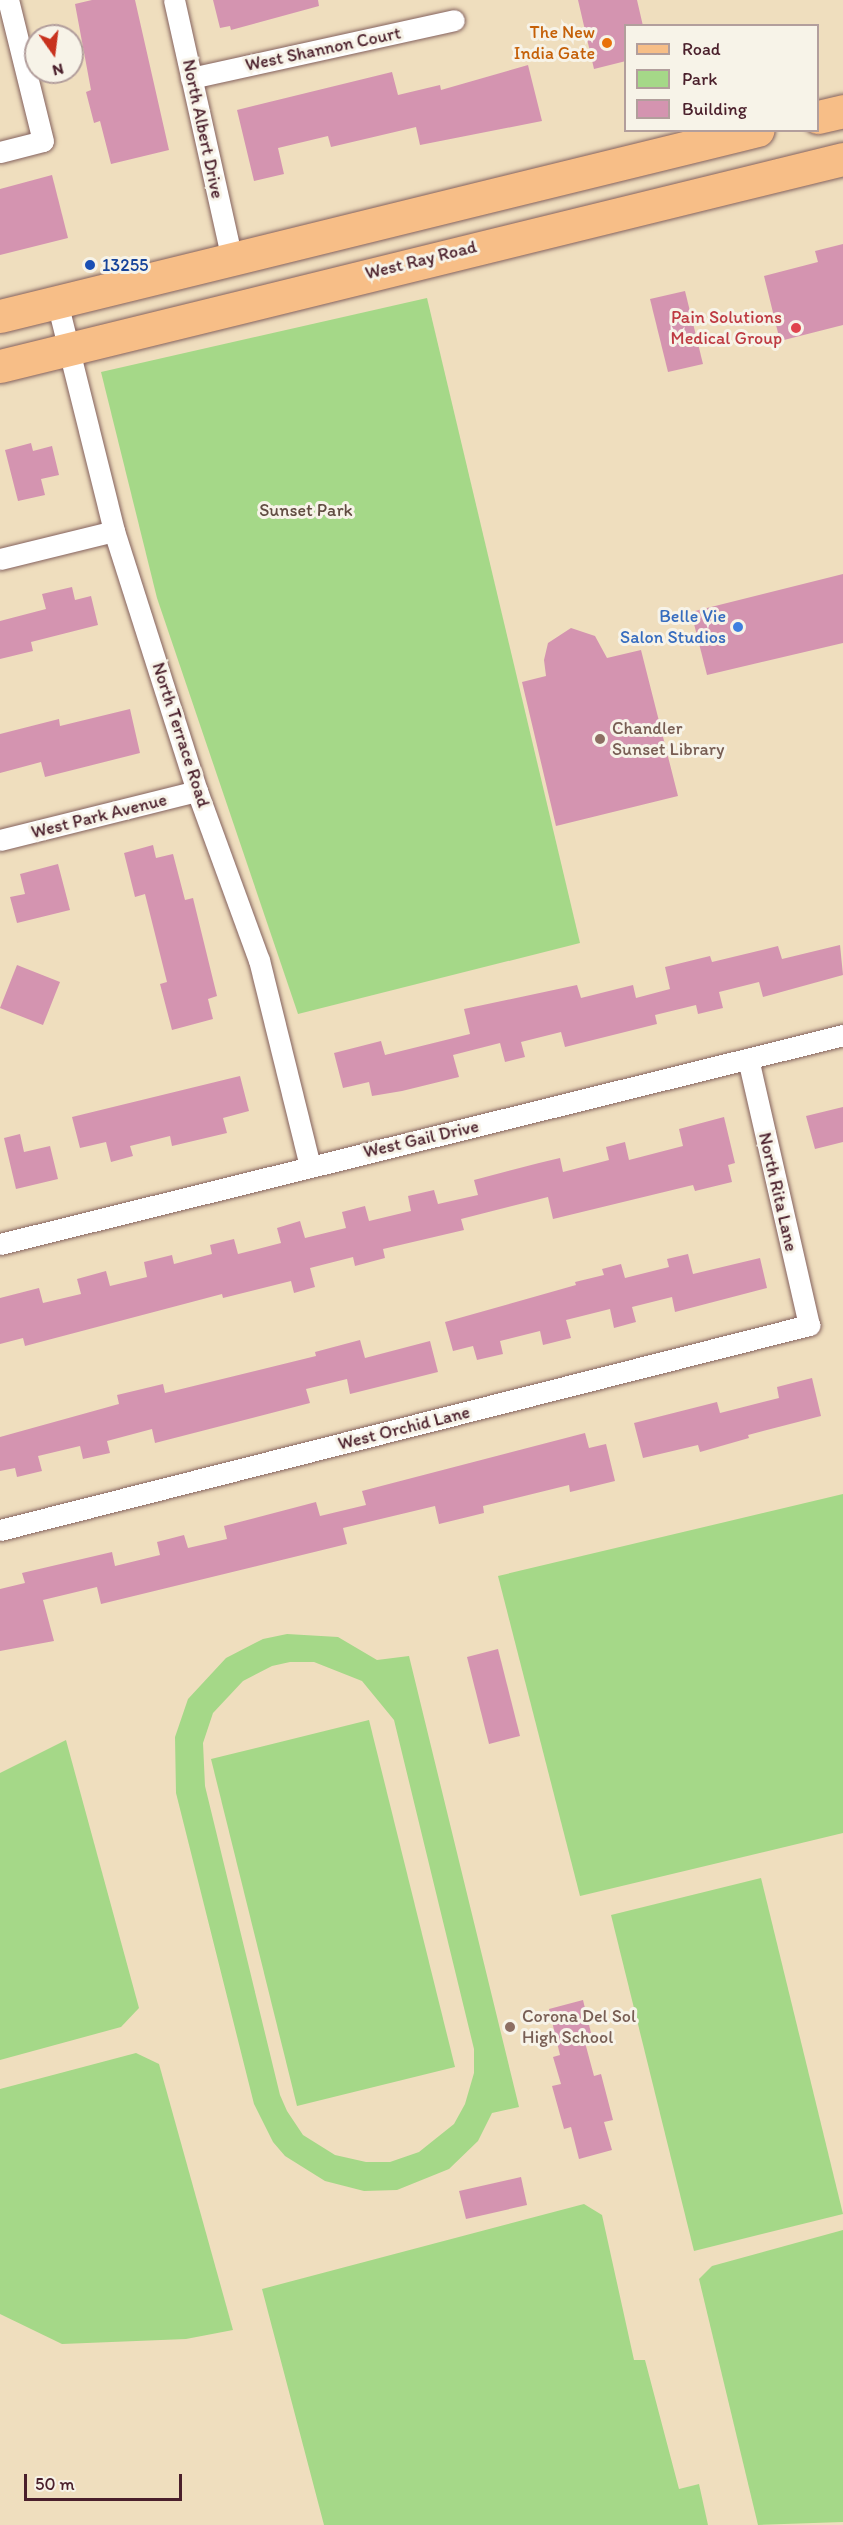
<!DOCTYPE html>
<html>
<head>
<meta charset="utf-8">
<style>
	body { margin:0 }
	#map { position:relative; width:843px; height:2525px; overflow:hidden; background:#efdebe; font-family:Itim,sans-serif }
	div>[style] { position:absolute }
	.green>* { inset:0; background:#a5d888 }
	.building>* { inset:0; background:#d494b0 }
	.roads { filter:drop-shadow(0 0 2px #84625e) drop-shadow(0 0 2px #84625e) }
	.minor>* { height:21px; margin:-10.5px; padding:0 10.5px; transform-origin:10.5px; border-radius:10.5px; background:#fff }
	.primary>* { height:33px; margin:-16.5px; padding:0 16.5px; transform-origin:16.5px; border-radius:16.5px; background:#f7be87 }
	.dots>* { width:16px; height:16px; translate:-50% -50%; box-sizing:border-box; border:3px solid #f7f3e8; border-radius:50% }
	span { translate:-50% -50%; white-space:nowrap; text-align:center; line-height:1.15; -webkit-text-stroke:6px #f7f3e8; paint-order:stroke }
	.food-label { font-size:18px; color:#c56008 }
	.right { translate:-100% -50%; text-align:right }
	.street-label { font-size:18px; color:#4a1f2b }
	.transit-label { font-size:18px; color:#164399 }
	.left { translate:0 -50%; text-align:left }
	.health-label { font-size:18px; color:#be3a42 }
	.park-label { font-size:18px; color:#614d42 }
	.shop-label { font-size:18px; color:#366cbe }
	.education-label { font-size:18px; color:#785e54 }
	.legend { position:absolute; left:624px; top:24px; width:195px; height:108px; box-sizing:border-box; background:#f7f3e8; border:2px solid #b29e9c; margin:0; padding:8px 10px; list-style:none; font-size:18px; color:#4a1f2b }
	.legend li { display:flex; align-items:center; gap:12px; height:30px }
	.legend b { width:30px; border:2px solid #b29e9c }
	.north { position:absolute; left:24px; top:24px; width:60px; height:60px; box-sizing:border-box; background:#f7f3e8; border:2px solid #b29e9c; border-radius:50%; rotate:166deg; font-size:16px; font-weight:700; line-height:24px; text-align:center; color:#4a1f2b }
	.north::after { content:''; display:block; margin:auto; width:21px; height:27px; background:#c8321e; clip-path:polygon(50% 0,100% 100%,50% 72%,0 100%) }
	.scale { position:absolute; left:24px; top:2474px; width:158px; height:27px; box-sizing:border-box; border:3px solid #4a1f2b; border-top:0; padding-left:8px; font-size:18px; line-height:21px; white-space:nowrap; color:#4a1f2b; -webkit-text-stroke:4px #f7f3e8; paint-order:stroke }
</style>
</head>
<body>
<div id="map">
	<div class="green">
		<div style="clip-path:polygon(427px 298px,580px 943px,298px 1014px,157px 598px,101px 372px)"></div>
		<div style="clip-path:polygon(843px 1494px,843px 1833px,580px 1896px,498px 1576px)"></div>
		<div style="clip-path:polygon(evenodd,287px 1634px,338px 1637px,377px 1660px,409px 1656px,519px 2107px,492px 2113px,478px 2141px,449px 2169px,397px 2190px,364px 2191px,325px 2181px,285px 2156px,273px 2142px,254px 2104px,176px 1793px,175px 1737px,188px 1699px,226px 1658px,263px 1639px,287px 1634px,290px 1662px,314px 1662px,362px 1681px,394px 1720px,474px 2049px,474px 2073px,465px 2104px,454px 2124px,419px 2152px,390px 2162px,366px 2162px,335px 2155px,303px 2135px,287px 2111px,280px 2095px,205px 1786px,203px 1743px,213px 1713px,243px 1681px,272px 1666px,290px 1662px)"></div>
		<div style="clip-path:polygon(369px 1720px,455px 2067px,297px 2106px,211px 1759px)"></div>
		<div style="clip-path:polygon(66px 1740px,139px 2008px,121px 2027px,0 2060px,0 1773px)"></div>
		<div style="clip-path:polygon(761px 1878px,843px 2214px,694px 2251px,611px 1915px)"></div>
		<div style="clip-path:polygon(136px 2053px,159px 2064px,233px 2330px,186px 2339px,62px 2344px,0 2314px,0 2089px)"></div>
		<div style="clip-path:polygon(584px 2204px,602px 2215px,634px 2360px,645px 2360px,679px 2489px,699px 2484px,708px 2525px,324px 2525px,262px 2289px)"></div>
		<div style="clip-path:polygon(843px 2230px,843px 2522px,758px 2525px,699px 2279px,712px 2266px)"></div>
	</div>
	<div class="building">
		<div style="clip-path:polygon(92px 0,135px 0,169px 150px,111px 164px,100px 121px,94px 123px,86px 92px,91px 90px,75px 4px)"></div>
		<div style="clip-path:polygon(213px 0,318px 0,319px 6px,231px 30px,230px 26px,220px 28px)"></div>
		<div style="clip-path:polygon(578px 0,637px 0,643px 26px,626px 26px,626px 61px,594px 69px)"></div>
		<div style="clip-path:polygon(528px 65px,542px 121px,420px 145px,416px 127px,331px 147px,328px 136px,278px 148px,284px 174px,254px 181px,237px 110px,392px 72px,398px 95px,440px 85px,441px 90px)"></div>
		<div style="clip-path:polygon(52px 175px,68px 238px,0 255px,0 189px)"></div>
		<div style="clip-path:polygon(843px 244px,843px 325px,780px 341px,764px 276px,818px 262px,815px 251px)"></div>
		<div style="clip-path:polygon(685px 291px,703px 364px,668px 372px,650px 299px)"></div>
		<div style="clip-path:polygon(31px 443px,33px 451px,52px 446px,59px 475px,41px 479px,45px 495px,18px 501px,5px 450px)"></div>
		<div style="clip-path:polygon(843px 574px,843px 643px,707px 675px,691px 612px)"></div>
		<div style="clip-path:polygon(72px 587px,75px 600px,91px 596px,98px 625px,31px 642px,33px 651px,0 659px,0 621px,46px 609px,42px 594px)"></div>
		<div style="clip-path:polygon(571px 628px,595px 636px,607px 658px,641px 650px,678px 796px,556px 826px,522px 682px,546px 676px,544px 660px,548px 643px)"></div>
		<div style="clip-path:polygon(130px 709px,140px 753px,45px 777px,41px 762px,0 773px,0 734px,59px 719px,60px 726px)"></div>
		<div style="clip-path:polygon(153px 845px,156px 858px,173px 854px,185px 900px,193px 898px,217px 996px,208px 999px,213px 1019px,172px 1030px,160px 984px,167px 982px,145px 894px,135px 897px,124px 853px)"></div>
		<div style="clip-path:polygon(58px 864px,70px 910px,17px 923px,10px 897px,25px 894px,20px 874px)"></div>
		<div style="clip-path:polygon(840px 945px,843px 975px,763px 997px,759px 982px,719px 992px,723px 1008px,698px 1014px,696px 1005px,655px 1015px,657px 1024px,565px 1047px,561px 1032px,521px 1042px,525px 1057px,505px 1062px,500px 1043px,453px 1055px,459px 1077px,402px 1091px,372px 1096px,369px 1082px,343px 1088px,334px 1053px,381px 1041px,385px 1055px,470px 1034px,464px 1009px,577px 985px,581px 998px,633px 985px,636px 998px,670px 989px,665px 967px,710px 956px,712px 962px,778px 946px,782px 959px)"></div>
		<div style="clip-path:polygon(17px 965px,60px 982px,43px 1025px,0 1008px)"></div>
		<div style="clip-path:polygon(240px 1076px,249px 1111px,223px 1118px,227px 1133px,172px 1146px,170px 1136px,130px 1146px,133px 1156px,111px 1162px,106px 1142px,80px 1148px,72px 1117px)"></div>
		<div style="clip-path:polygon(843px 1107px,843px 1142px,815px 1149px,806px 1116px)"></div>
		<div style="clip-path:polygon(724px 1117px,735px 1163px,728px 1165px,732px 1182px,695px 1191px,693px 1185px,553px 1219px,548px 1197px,461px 1219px,464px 1230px,383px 1249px,385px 1258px,355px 1266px,353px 1257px,310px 1268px,315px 1287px,294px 1293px,291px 1281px,223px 1298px,222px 1294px,25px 1346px,23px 1338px,0 1344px,0 1298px,39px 1288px,43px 1303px,81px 1294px,77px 1279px,106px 1271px,110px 1286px,147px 1277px,144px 1262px,172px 1255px,174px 1264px,212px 1254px,210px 1245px,234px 1239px,238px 1254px,281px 1243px,277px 1228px,300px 1221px,305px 1238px,346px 1228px,342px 1212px,365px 1206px,369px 1221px,411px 1211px,408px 1196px,434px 1190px,438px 1204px,478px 1195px,474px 1180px,539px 1163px,560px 1158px,563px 1172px,609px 1160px,606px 1147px,625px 1142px,629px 1160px,683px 1146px,679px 1129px)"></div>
		<div style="clip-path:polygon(20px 1134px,24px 1152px,50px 1146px,58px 1179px,16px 1189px,4px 1138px)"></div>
		<div style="clip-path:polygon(688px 1254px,693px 1274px,760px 1258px,767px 1288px,675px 1312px,672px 1297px,632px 1307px,636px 1322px,614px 1328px,610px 1309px,566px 1320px,571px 1338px,543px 1345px,540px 1331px,500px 1341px,503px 1354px,477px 1360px,473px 1346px,453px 1351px,445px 1322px,576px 1285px,575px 1282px,604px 1275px,602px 1269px,621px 1264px,625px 1278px,669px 1267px,667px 1259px)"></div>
		<div style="clip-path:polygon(360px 1340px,365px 1358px,430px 1341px,438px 1372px,350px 1394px,347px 1379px,306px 1389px,310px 1403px,155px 1443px,152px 1429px,107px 1441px,110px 1453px,83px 1459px,80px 1446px,38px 1456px,42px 1471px,17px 1477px,15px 1468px,0 1471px,0 1437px,119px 1404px,117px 1395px,163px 1384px,165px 1393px,316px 1356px,315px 1352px)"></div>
		<div style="clip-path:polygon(812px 1378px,821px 1416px,748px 1435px,749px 1438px,700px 1452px,698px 1445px,643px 1458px,634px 1423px,717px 1402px,720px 1413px,779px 1398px,777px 1387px)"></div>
		<div style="clip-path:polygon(585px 1433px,589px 1448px,606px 1444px,615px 1481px,570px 1492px,569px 1485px,483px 1506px,484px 1513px,439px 1524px,435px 1506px,343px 1528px,347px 1544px,101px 1604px,97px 1587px,43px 1600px,54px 1641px,0 1651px,0 1589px,25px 1583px,22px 1573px,112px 1552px,115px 1566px,160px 1555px,157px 1542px,184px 1535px,188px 1548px,227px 1539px,224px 1526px,316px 1502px,320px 1516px,366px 1505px,362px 1491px)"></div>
		<div style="clip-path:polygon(498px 1649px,520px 1736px,489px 1744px,467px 1657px)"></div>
		<div style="clip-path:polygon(583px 2000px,591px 2033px,583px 2035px,594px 2076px,601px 2074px,613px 2120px,604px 2122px,612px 2150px,579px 2159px,571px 2127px,564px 2129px,552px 2086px,561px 2084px,553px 2057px,560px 2055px,549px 2009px)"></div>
		<div style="clip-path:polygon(521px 2177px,527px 2205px,466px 2219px,459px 2191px)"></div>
	</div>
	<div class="roads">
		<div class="minor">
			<div style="left:174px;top:0;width:265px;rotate:77.4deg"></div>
			<div style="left:191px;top:78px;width:269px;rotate:-12.4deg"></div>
			<div style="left:0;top:152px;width:44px;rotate:-14.3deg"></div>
			<div style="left:43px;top:141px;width:145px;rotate:-103.9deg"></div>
			<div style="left:57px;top:302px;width:236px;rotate:76deg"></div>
			<div style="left:114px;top:531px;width:273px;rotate:72.3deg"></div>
			<div style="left:197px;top:791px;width:180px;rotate:69.9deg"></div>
			<div style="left:259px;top:960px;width:212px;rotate:76.1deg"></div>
			<div style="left:0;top:559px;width:117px;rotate:-13.8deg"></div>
			<div style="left:0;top:840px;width:203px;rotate:-14deg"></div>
			<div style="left:0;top:1244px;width:869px;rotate:-13.92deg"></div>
			<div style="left:0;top:1530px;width:835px;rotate:-14.22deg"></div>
			<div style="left:809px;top:1325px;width:273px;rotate:-102.9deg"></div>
		</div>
		<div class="primary">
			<div style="left:818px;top:117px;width:26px;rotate:-13deg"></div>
			<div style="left:0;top:316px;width:780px;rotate:-13.79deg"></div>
			<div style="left:0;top:366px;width:868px;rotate:-13.8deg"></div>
		</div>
	</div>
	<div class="dots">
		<div style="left:607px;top:43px;background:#e8710a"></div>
		<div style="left:90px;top:265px;background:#1a4fb4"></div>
		<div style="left:796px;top:328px;background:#e0444e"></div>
		<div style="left:738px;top:627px;background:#3f7fe0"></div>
		<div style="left:600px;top:739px;background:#8d6e63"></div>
		<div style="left:510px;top:2027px;background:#8d6e63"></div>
	</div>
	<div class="food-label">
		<span class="right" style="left:595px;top:43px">The New<br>India Gate</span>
	</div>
	<div class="street-label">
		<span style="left:323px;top:49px;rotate:-12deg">West Shannon Court</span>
		<span style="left:203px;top:129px;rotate:78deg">North Albert Drive</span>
		<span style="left:421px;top:260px;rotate:-14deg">West Ray Road</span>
		<span style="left:181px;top:735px;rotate:72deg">North Terrace Road</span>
		<span style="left:99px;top:816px;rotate:-14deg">West Park Avenue</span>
		<span style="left:421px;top:1139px;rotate:-13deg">West Gail Drive</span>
		<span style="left:778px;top:1192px;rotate:77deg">North Rita Lane</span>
		<span style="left:404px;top:1428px;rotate:-14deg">West Orchid Lane</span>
	</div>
	<div class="transit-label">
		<span class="left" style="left:102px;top:265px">13255</span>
	</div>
	<div class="health-label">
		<span class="right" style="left:782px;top:328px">Pain Solutions<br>Medical Group</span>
	</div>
	<div class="park-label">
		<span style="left:306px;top:510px">Sunset Park</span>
	</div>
	<div class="shop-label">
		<span class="right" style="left:726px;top:627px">Belle Vie<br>Salon Studios</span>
	</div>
	<div class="education-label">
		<span class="left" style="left:612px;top:739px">Chandler<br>Sunset Library</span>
		<span class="left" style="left:522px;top:2027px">Corona Del Sol<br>High School</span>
	</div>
	<ul class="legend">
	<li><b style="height:8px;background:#f7be87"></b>Road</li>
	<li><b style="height:16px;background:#a5d888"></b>Park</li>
	<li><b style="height:16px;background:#d494b0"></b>Building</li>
	</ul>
	<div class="north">N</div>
	<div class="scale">50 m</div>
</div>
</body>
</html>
